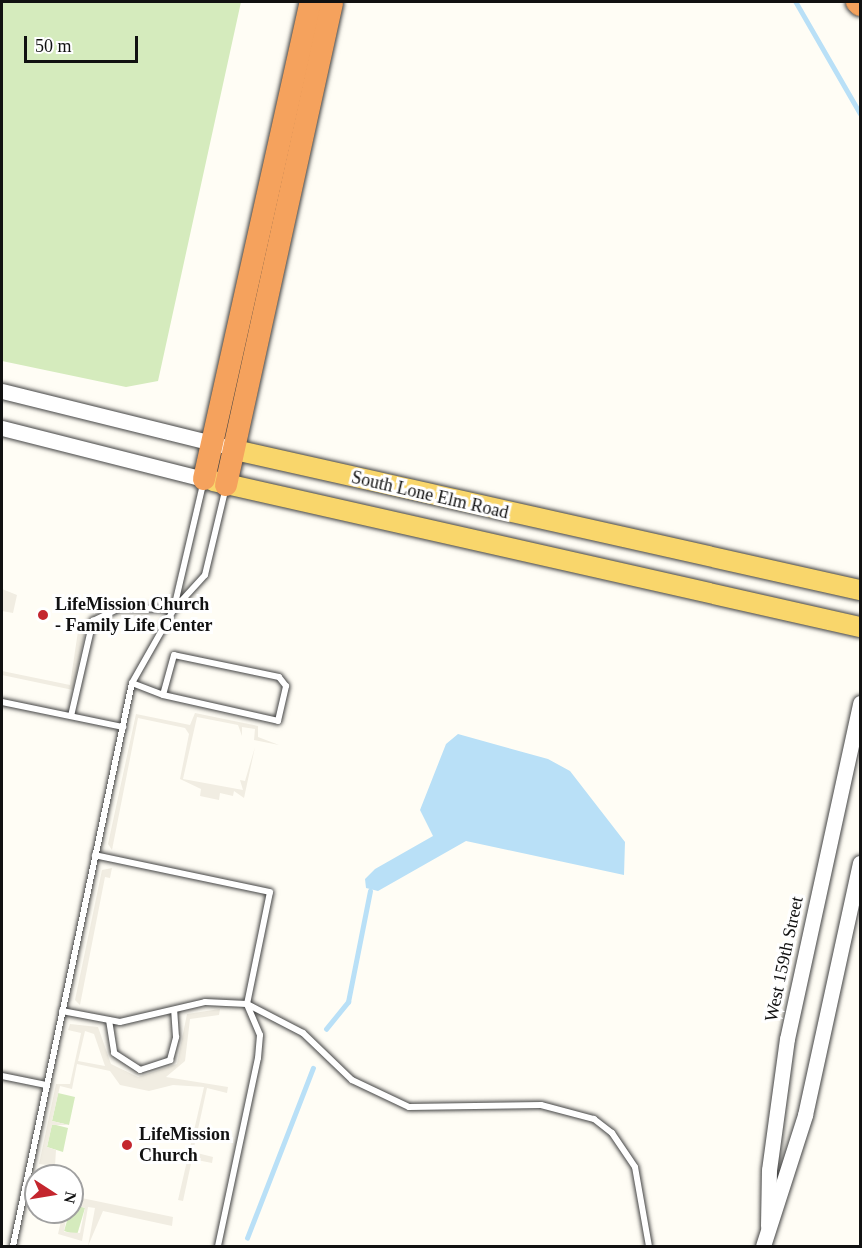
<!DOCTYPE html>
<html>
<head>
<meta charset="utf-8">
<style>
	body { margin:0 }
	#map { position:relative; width:862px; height:1248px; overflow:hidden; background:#fffdf5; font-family:Georgia,serif }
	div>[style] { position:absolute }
	.green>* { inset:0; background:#d5ebbd }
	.plaza>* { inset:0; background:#f1ede2 }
	.water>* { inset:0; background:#b9e0f7 }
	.stream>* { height:4.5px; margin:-2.25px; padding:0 2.25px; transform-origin:2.25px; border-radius:2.25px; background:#b9e0f7 }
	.roads { filter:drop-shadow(0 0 2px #444) drop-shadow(0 0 2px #444) }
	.service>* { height:6px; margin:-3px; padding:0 3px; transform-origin:3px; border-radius:3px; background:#fff }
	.tertiary>* { height:15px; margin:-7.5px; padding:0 7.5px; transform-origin:7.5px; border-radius:7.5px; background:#fff }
	.primary>* { height:20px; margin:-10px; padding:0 10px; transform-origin:10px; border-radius:10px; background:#f9d66b }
	.motorway>* { height:22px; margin:-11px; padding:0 11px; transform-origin:11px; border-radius:11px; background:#f5a25d }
	.dots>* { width:16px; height:16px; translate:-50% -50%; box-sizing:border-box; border:3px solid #fff; border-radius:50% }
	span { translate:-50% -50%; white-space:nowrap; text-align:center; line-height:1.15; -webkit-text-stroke:6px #fff; paint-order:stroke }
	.street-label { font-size:18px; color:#111 }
	.poi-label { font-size:18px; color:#111; font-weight:700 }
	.left { translate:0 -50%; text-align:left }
	.frame { position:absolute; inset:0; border:3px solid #111; pointer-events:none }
	.north { position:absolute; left:24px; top:1164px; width:60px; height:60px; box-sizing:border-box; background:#fff; border:2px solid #a0a0a0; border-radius:50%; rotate:102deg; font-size:16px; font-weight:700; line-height:24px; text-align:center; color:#111 }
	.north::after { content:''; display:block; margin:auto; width:21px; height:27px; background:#c4262e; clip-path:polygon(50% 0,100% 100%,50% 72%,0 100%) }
	.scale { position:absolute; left:24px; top:36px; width:114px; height:27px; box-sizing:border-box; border:3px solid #111; border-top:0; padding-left:8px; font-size:18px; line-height:21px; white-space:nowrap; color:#111; -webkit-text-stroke:4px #fff; paint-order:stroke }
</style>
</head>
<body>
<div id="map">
	<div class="green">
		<div style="clip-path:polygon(2px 2px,241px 2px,158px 381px,126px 387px,2px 361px)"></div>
		<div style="clip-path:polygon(58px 1093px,75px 1097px,69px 1125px,52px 1121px)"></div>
		<div style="clip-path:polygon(52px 1124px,68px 1128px,63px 1152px,47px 1147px)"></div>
		<div style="clip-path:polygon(72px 1204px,85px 1208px,77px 1235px,64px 1231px)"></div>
	</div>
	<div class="plaza">
		<div style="clip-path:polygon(2px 589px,17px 595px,13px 613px,2px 611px)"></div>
		<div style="clip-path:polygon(78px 631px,85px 632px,73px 690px,2px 675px,2px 671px,70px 685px)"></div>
		<div style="clip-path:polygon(195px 713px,258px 726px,258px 737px,279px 745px,254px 740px,255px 729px,242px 727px,242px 736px,238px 725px,197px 717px,183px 779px,243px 790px,240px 780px,245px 781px,255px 747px,244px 798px,234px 791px,233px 796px,220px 793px,219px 800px,200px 796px,201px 789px,180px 779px,189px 734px,185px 728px,138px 718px,112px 850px,108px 844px,136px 714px,190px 725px)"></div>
		<div style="clip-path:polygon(112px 868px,110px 878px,105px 877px,80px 1005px,75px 1000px,102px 870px)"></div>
		<div style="clip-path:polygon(evenodd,220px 1009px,219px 1015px,190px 1019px,185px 1061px,166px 1077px,228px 1087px,227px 1093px,207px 1088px,193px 1152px,213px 1157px,212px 1163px,192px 1159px,183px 1201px,178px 1200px,204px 1087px,173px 1085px,149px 1091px,120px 1085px,110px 1071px,77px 1064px,72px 1089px,60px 1086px,52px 1121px,69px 1125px,52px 1125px,47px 1147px,56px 1150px,55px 1166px,39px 1164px,56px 1084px,70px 1084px,80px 1038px,81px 1033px,68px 1030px,70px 1024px,98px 1027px,111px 1064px,138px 1077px,177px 1064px,187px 1014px,220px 1009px,85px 1031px,94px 1034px,105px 1066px,78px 1061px,85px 1031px)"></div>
		<div style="clip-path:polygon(72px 1196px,173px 1217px,172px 1226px,103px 1211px,88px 1246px,95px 1208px,88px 1207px,82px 1241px,58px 1234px,63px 1212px,67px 1212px,64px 1232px,80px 1233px,85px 1208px,72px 1204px)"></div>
	</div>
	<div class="water">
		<div style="clip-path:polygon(458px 734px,548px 759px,570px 771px,625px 842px,624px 875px,466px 841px,378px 891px,366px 888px,365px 879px,375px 869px,433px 836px,420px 810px,446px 744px)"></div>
	</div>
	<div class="stream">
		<div style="left:796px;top:2px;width:128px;rotate:60deg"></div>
		<div style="left:326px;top:1029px;width:35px;rotate:-51deg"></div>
		<div style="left:348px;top:1002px;width:113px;rotate:-78.8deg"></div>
		<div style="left:247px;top:1238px;width:182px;rotate:-68.8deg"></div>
	</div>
	<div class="roads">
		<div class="service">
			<div style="left:174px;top:608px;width:127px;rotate:-76.8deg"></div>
			<div style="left:132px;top:683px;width:33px;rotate:21deg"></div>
			<div style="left:163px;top:695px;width:118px;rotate:12.7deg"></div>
			<div style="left:278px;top:721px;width:36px;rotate:-77deg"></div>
			<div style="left:286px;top:686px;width:11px;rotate:-128deg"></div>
			<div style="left:279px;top:677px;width:107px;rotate:-168.2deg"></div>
			<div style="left:174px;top:655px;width:41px;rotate:105.4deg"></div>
			<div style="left:2px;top:702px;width:124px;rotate:11.7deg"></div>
			<div style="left:71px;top:716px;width:98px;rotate:-77deg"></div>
			<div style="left:93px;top:621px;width:30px;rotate:-26deg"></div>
			<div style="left:120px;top:608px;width:54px;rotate:1.1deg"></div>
			<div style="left:62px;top:1011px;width:59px;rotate:10.7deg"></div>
			<div style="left:120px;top:1022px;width:87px;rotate:-13.2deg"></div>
			<div style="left:205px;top:1002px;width:42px;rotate:2.7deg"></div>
			<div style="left:247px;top:1004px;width:114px;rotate:-78.4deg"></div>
			<div style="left:270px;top:892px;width:179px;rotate:-168.1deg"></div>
			<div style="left:109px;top:1020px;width:33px;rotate:81deg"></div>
			<div style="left:114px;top:1053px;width:31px;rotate:33deg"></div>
			<div style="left:140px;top:1070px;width:32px;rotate:-18deg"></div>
			<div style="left:170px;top:1060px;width:24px;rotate:-75deg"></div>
			<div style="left:176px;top:1037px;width:27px;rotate:-94deg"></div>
			<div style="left:2px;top:1076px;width:45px;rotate:11.6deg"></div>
			<div style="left:13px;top:1246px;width:575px;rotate:-78.07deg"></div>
			<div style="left:132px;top:683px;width:85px;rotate:-60.4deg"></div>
			<div style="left:174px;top:609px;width:46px;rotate:-47.6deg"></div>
			<div style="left:205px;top:575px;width:86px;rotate:-76.6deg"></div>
			<div style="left:218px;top:1246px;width:192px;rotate:-78deg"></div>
			<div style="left:258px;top:1058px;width:23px;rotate:-85deg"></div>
			<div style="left:260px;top:1035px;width:34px;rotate:-113deg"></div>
			<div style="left:247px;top:1004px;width:63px;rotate:27.4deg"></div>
			<div style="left:303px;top:1033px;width:68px;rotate:43.8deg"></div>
			<div style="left:352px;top:1080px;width:63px;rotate:25.3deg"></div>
			<div style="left:409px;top:1107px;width:132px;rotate:-0.9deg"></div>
			<div style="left:541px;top:1105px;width:55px;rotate:14.8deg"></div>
			<div style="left:594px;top:1119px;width:23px;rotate:38deg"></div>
			<div style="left:612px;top:1133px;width:41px;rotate:55.9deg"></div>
			<div style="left:635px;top:1167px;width:80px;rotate:80deg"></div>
		</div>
		<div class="tertiary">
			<div style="left:2px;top:391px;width:225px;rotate:13.9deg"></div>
			<div style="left:2px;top:428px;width:208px;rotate:14.2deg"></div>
			<div style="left:768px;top:1226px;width:56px;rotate:-89deg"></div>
			<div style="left:769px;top:1170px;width:132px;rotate:-82.2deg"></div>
			<div style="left:787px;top:1039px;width:344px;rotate:-77.7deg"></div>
			<div style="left:763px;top:1246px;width:138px;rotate:-72.2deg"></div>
			<div style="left:805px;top:1115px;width:258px;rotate:-77.7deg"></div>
		</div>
		<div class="primary">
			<div style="left:235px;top:450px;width:640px;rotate:12.63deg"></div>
			<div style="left:213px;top:481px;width:663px;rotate:12.72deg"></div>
		</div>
		<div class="motorway">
			<div style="left:857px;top:2px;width:4px;rotate:45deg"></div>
			<div style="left:204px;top:479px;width:489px;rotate:-77.4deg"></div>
			<div style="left:226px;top:485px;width:494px;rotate:-77.6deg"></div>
		</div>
	</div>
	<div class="dots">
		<div style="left:43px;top:615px;background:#c4262e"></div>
		<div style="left:127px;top:1145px;background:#c4262e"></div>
	</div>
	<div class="street-label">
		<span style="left:430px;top:495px;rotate:13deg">South Lone Elm Road</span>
		<span style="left:784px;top:959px;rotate:-78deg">West 159th Street</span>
	</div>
	<div class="poi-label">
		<span class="left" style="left:55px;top:615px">LifeMission Church<br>- Family Life Center</span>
		<span class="left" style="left:139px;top:1145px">LifeMission<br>Church</span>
	</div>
	<div class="frame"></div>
	<div class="north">N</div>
	<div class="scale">50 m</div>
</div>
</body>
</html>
